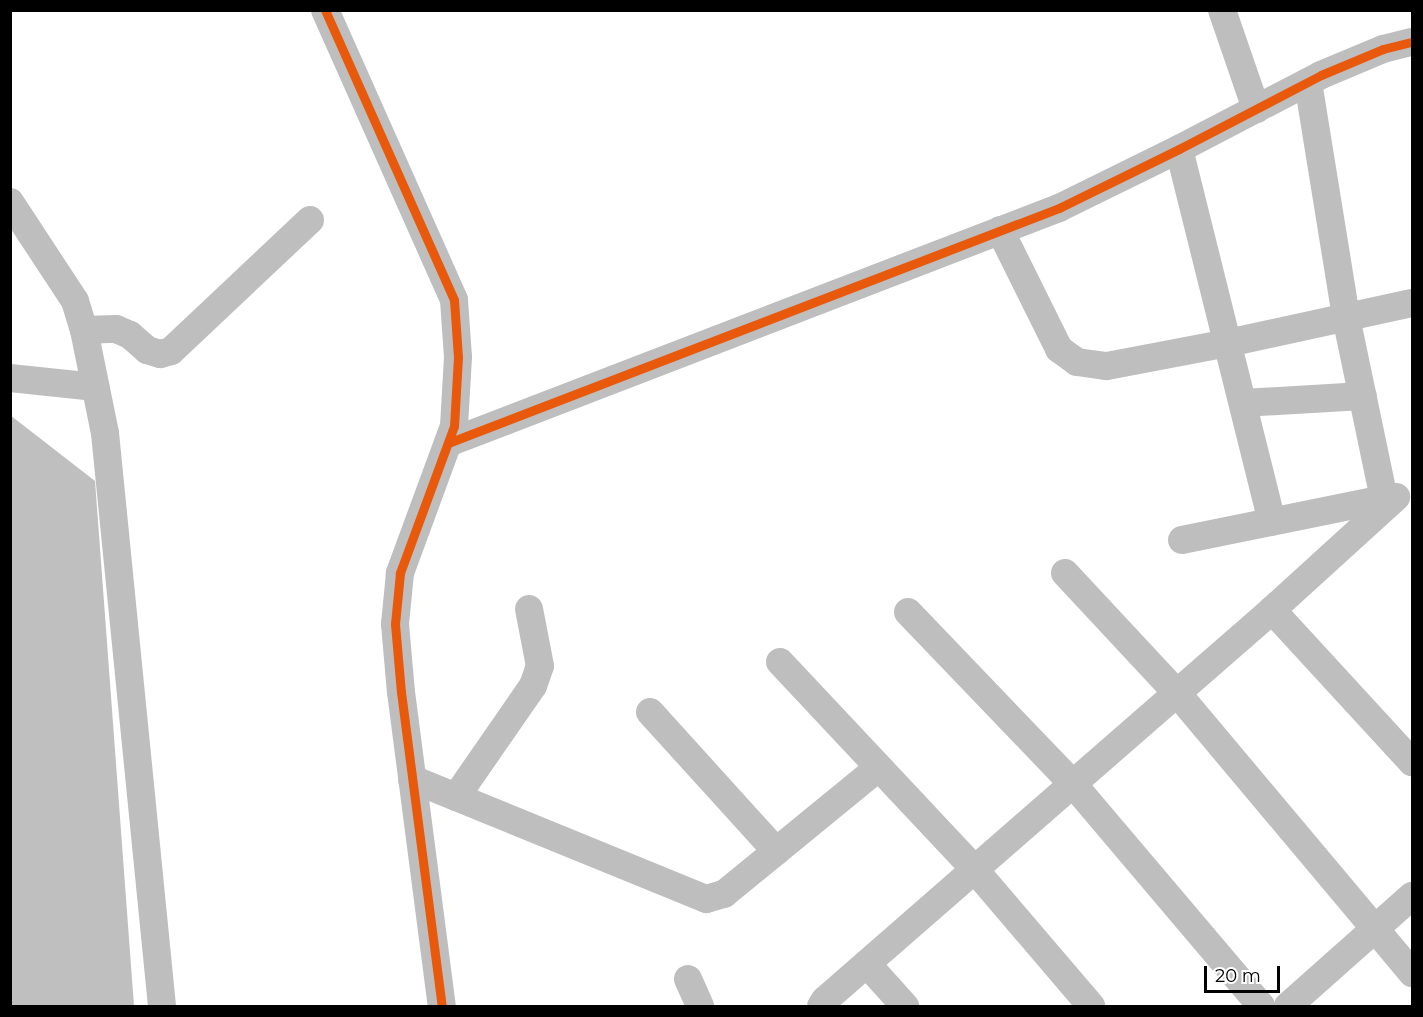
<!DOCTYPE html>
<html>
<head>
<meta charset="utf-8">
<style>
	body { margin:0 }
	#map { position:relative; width:1423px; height:1017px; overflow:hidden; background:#fff; font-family:Montserrat,sans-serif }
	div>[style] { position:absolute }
	.water>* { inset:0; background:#bfbfbf }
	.minor>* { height:28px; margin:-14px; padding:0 14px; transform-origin:14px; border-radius:14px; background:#bebebe }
	.cycleway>* { height:9px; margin:-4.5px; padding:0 4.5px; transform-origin:4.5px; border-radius:4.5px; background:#e8590c }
	span { translate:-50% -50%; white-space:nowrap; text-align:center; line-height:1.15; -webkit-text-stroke:6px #fff; paint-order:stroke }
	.frame { position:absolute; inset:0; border:12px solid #000; pointer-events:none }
	.scale { position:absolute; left:1204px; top:966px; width:76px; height:27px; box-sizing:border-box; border:3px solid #000; border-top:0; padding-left:8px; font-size:18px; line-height:21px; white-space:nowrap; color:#000; -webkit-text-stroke:4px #fff; paint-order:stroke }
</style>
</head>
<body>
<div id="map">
	<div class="water">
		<div style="clip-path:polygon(10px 415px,95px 481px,134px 1006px,11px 1006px)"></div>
	</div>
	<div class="minor">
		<div style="left:325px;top:10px;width:317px;rotate:66deg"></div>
		<div style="left:454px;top:300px;width:57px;rotate:86deg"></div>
		<div style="left:458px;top:357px;width:69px;rotate:93.3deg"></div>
		<div style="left:454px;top:426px;width:157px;rotate:110.2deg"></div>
		<div style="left:400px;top:573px;width:51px;rotate:95.6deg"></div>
		<div style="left:395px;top:624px;width:68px;rotate:85deg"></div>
		<div style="left:401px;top:692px;width:317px;rotate:82.6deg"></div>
		<div style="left:1222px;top:10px;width:105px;rotate:71deg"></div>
		<div style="left:1308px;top:82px;width:238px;rotate:80.8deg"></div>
		<div style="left:1346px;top:317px;width:186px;rotate:78.2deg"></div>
		<div style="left:1179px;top:149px;width:384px;rotate:76deg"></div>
		<div style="left:10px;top:202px;width:118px;rotate:56.7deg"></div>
		<div style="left:75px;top:301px;width:30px;rotate:73deg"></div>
		<div style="left:84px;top:330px;width:105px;rotate:78.5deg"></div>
		<div style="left:105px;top:433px;width:576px;rotate:84.32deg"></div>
		<div style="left:1000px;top:230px;width:133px;rotate:63.6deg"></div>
		<div style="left:1059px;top:349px;width:22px;rotate:36deg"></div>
		<div style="left:1077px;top:362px;width:30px;rotate:8deg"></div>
		<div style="left:1107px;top:366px;width:123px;rotate:-10.8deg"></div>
		<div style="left:1228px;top:343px;width:188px;rotate:-12.3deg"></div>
		<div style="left:84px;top:330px;width:32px;rotate:-2deg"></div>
		<div style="left:116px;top:329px;width:15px;rotate:23deg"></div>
		<div style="left:130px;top:335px;width:23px;rotate:41deg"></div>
		<div style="left:147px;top:350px;width:14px;rotate:17deg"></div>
		<div style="left:160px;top:354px;width:11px;rotate:-15deg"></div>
		<div style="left:171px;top:351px;width:191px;rotate:-43.3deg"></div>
		<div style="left:10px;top:378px;width:86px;rotate:6deg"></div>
		<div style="left:1243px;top:403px;width:120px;rotate:-3.3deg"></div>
		<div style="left:448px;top:443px;width:655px;rotate:-21.04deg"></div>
		<div style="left:1059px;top:208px;width:134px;rotate:-26.2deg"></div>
		<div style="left:1179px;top:149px;width:160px;rotate:-27.5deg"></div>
		<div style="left:1321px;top:75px;width:67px;rotate:-22.8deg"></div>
		<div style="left:1383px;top:49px;width:30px;rotate:-14deg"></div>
		<div style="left:1182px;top:540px;width:216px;rotate:-11.5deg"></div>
		<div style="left:1065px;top:573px;width:164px;rotate:47deg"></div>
		<div style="left:1177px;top:693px;width:366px;rotate:50deg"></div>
		<div style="left:1272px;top:610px;width:207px;rotate:47.4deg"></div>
		<div style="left:908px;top:612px;width:238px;rotate:46.2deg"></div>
		<div style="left:1073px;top:784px;width:291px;rotate:49.7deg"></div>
		<div style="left:780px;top:662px;width:285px;rotate:46.8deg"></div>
		<div style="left:975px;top:870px;width:179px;rotate:49.5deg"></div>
		<div style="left:650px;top:712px;width:188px;rotate:47.8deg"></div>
		<div style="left:412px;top:779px;width:318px;rotate:22.2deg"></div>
		<div style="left:706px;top:899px;width:19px;rotate:-16deg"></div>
		<div style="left:724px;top:894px;width:199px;rotate:-39.3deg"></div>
		<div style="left:456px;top:797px;width:135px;rotate:-55.3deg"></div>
		<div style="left:533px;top:686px;width:21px;rotate:-71deg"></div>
		<div style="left:540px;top:666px;width:58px;rotate:-100.9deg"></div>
		<div style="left:867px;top:964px;width:57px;rotate:47.9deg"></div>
		<div style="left:688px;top:979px;width:30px;rotate:66deg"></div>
		<div style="left:821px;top:1006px;width:7px;rotate:-56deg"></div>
		<div style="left:825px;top:1000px;width:593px;rotate:-41.1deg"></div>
		<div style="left:1272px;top:610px;width:168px;rotate:-42.3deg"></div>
		<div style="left:1288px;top:1006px;width:166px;rotate:-41.6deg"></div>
	</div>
	<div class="cycleway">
		<div style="left:325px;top:10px;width:317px;rotate:66deg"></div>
		<div style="left:454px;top:300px;width:57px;rotate:86deg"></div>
		<div style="left:458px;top:357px;width:69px;rotate:93.3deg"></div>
		<div style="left:454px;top:426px;width:157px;rotate:110.2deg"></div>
		<div style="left:400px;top:573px;width:51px;rotate:95.6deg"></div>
		<div style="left:395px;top:624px;width:68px;rotate:85deg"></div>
		<div style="left:401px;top:692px;width:317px;rotate:82.6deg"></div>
		<div style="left:448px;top:443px;width:655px;rotate:-21.04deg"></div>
		<div style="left:1059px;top:208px;width:134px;rotate:-26.2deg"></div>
		<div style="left:1179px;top:149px;width:160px;rotate:-27.5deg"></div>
		<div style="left:1321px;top:75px;width:67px;rotate:-22.8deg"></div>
		<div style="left:1383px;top:49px;width:30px;rotate:-14deg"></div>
	</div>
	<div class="frame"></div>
	<div class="scale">20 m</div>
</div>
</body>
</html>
